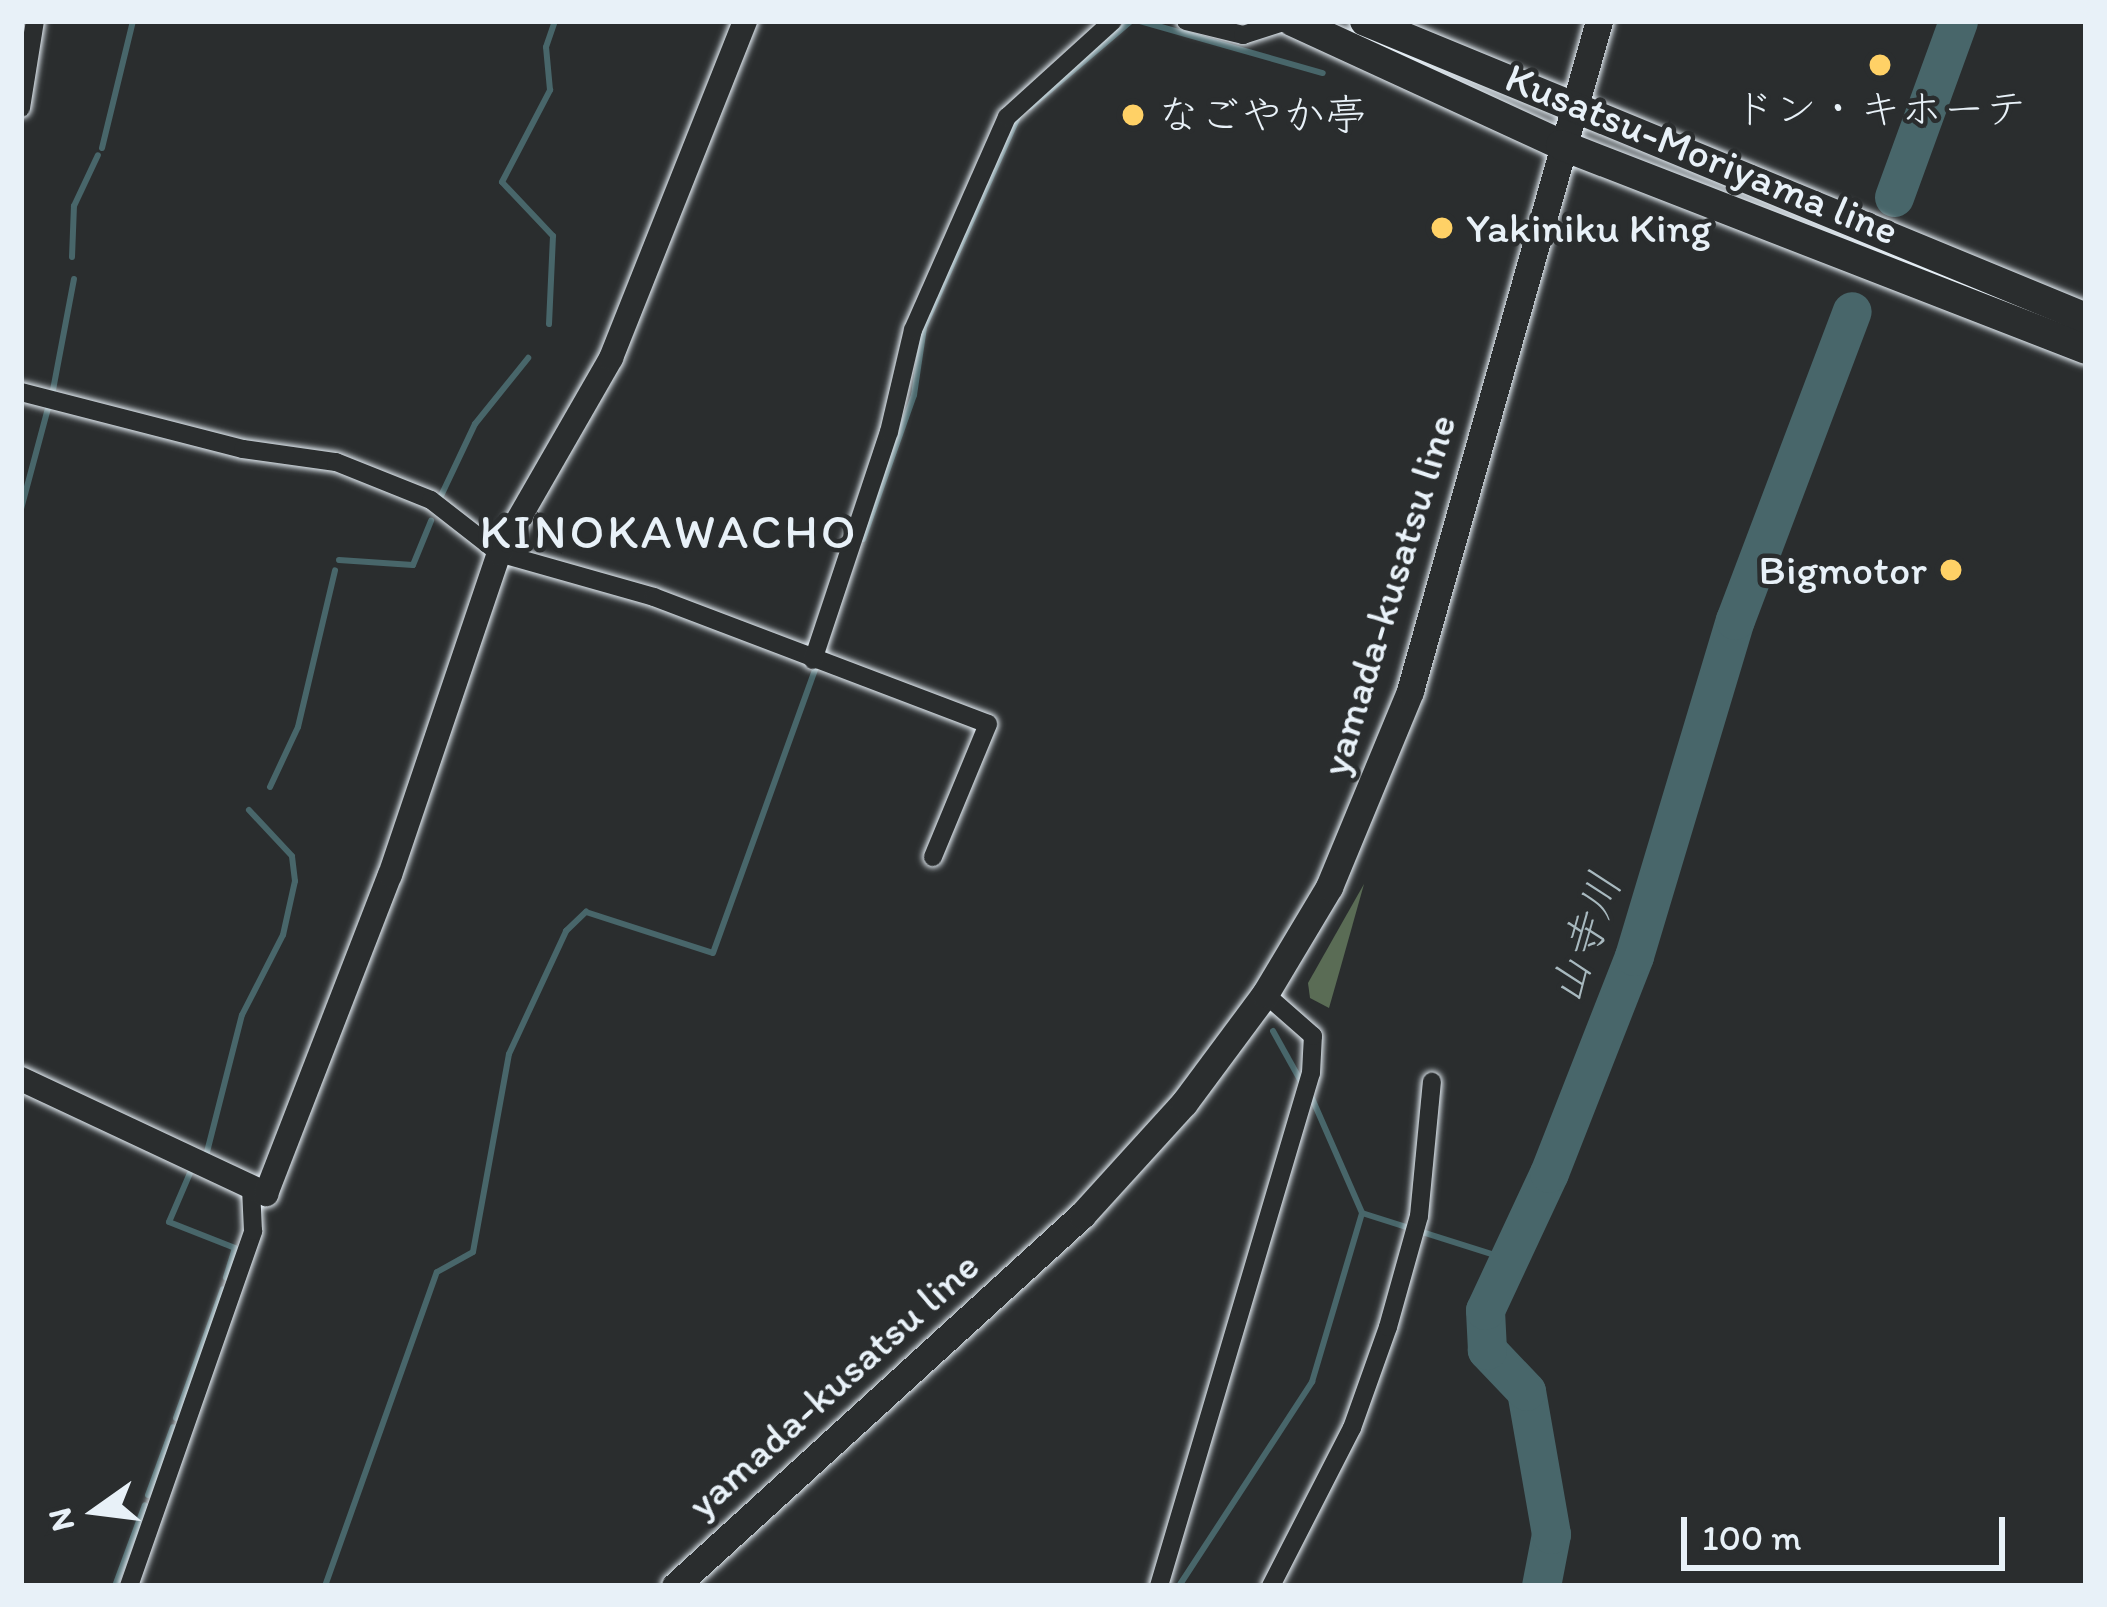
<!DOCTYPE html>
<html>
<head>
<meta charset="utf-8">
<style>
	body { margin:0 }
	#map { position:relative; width:2107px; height:1607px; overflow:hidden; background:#2a2d2e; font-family:Itim,"Klee One",sans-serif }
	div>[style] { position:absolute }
	.green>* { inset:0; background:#5a6c55 }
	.stream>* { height:6px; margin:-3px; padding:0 3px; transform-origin:3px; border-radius:3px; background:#48666a }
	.river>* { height:39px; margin:-19.5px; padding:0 19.5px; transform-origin:19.5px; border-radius:19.5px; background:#48666a }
	.roads { filter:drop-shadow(0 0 3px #e8f1f8) drop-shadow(0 0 3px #e8f1f8) }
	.minor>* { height:18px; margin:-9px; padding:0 9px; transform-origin:9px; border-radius:9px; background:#2a2d2e }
	.tertiary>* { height:24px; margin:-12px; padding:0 12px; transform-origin:12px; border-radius:12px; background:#2a2d2e }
	.secondary>* { height:27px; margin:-13.5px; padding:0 13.5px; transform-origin:13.5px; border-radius:13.5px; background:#2a2d2e }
	.primary>* { height:30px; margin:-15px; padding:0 15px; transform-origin:15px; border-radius:15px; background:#2a2d2e }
	.dots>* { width:33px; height:33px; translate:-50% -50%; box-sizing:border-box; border:6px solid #2a2d2e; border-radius:50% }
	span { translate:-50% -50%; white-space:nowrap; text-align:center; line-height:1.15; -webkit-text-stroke:9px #2a2d2e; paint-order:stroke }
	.poi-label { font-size:42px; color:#e8f1f8 }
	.left { translate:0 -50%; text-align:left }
	.right { translate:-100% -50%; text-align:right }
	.street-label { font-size:42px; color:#e8f1f8 }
	.water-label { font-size:45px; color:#a8b9bf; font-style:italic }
	.quarter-label { font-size:48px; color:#e8f1f8; letter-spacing:3px }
	.frame { position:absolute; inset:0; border:24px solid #e8f1f8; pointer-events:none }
	.north { position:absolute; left:36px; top:1451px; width:120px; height:120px; -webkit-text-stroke:9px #2a2d2e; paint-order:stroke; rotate:256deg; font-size:33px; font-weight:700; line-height:48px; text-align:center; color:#e8f1f8 }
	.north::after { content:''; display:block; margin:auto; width:42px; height:54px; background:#e8f1f8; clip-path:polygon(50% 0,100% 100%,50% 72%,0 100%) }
	.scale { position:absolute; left:1681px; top:1517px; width:324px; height:54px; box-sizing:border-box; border:6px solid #e8f1f8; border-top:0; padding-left:15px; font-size:36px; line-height:42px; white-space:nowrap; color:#e8f1f8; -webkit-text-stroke:9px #2a2d2e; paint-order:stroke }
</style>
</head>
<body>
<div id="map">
	<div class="green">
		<div style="clip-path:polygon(1364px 884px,1341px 966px,1329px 1008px,1310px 998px,1308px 983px)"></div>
	</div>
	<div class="stream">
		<div style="left:1140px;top:21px;width:190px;rotate:15.9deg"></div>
		<div style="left:1030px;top:107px;width:133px;rotate:-40.4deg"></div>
		<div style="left:102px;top:148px;width:131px;rotate:-76.3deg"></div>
		<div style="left:72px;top:257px;width:51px;rotate:-87.8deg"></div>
		<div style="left:74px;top:206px;width:56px;rotate:-64.8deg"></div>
		<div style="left:549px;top:324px;width:88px;rotate:-87.4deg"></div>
		<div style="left:553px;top:236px;width:74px;rotate:-133.4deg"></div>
		<div style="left:502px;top:182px;width:104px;rotate:-62.4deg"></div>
		<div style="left:550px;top:90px;width:43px;rotate:-95.3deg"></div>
		<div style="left:546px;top:47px;width:28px;rotate:-71deg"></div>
		<div style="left:53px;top:390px;width:113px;rotate:-79.3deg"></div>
		<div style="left:440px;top:498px;width:82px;rotate:-64.7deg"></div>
		<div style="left:475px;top:424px;width:85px;rotate:-51.2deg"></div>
		<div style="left:21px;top:509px;width:105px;rotate:-75deg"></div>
		<div style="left:863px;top:539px;width:153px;rotate:-70.5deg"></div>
		<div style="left:914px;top:395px;width:69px;rotate:-81.6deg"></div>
		<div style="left:924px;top:327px;width:232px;rotate:-65.9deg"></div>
		<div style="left:339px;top:560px;width:74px;rotate:3.9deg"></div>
		<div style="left:413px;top:565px;width:48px;rotate:-67.8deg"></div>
		<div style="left:270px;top:787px;width:66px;rotate:-65deg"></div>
		<div style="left:298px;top:727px;width:161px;rotate:-76.7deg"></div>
		<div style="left:1273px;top:1031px;width:62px;rotate:60.9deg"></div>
		<div style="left:1311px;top:1096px;width:128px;rotate:66.4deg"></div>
		<div style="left:207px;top:1152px;width:141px;rotate:-75.7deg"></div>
		<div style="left:242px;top:1015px;width:90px;rotate:-62.9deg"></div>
		<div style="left:283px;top:935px;width:55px;rotate:-77.5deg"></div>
		<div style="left:295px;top:881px;width:25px;rotate:-97deg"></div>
		<div style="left:292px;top:856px;width:63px;rotate:-133.1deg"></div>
		<div style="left:190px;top:1173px;width:53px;rotate:113.2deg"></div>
		<div style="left:169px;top:1222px;width:71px;rotate:21.5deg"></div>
		<div style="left:235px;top:1248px;width:31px;rotate:107deg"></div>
		<div style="left:176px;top:1418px;width:137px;rotate:-70deg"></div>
		<div style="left:148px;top:1495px;width:72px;rotate:-69.8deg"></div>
		<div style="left:115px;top:1586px;width:86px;rotate:-69.7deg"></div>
		<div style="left:325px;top:1586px;width:333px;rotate:-70.4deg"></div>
		<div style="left:437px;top:1272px;width:41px;rotate:-29.1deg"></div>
		<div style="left:473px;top:1252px;width:201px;rotate:-79.7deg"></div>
		<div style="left:509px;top:1054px;width:136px;rotate:-65.1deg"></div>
		<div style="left:566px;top:931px;width:28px;rotate:-44deg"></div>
		<div style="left:586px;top:912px;width:133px;rotate:17.9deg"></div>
		<div style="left:713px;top:953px;width:307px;rotate:-70.2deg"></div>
		<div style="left:1179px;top:1586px;width:244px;rotate:-56.9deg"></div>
		<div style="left:1312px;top:1382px;width:176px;rotate:-73.5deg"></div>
		<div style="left:1362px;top:1213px;width:152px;rotate:17.6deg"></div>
	</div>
	<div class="river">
		<div style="left:1894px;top:197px;width:187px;rotate:-70deg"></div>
		<div style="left:1541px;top:1586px;width:53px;rotate:-79.1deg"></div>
		<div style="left:1551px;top:1534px;width:145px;rotate:-99.9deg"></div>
		<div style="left:1526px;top:1391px;width:57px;rotate:-133.6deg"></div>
		<div style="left:1487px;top:1350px;width:40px;rotate:-92.9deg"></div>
		<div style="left:1485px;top:1310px;width:151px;rotate:-65deg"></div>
		<div style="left:1549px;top:1173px;width:233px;rotate:-68.6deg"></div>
		<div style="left:1634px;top:956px;width:351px;rotate:-73.3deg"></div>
		<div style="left:1735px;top:620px;width:330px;rotate:-69.3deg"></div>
	</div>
	<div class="roads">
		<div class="minor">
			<div style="left:1186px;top:21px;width:59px;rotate:13.8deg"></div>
			<div style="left:1243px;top:35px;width:45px;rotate:-18deg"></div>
			<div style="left:21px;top:108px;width:88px;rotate:-80.9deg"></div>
			<div style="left:21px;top:392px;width:229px;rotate:14.4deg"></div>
			<div style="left:243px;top:449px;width:94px;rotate:8deg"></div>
			<div style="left:336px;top:462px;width:102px;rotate:21.8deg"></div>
			<div style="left:431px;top:500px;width:86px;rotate:37.9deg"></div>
			<div style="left:499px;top:553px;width:161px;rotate:15.8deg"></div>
			<div style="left:654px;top:597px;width:357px;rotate:20.8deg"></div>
			<div style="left:988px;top:724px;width:144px;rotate:112.5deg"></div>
			<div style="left:813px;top:660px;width:240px;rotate:-71.6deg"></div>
			<div style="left:889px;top:432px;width:105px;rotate:-76.8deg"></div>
			<div style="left:913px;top:330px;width:233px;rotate:-66.2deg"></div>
			<div style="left:1007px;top:117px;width:143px;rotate:-42.2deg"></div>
			<div style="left:129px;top:1586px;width:376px;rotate:-70.7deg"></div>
			<div style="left:253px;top:1231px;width:43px;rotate:-92.7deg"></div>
			<div style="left:1159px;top:1586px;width:535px;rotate:-73.5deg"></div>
			<div style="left:1311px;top:1073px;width:37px;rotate:-87deg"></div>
			<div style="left:1313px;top:1036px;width:64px;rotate:-138.8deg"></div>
			<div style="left:1271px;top:1586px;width:178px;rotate:-62.9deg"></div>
			<div style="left:1352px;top:1428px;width:107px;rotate:-70.4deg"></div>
			<div style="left:1388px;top:1327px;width:115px;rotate:-74.4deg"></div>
			<div style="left:1419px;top:1216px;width:135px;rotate:-84.5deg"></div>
		</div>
		<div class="tertiary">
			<div style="left:21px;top:1079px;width:271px;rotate:25.1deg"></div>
			<div style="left:266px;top:1194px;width:342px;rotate:-68.8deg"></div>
			<div style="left:390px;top:875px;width:340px;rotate:-71.3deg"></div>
			<div style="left:499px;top:553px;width:225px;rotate:-60.1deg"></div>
			<div style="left:611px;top:358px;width:363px;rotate:-68.3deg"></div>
		</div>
		<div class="secondary">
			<div style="left:675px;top:1586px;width:551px;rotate:-42.35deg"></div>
			<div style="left:1082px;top:1215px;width:151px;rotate:-47.7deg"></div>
			<div style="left:1184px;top:1103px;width:136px;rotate:-53.4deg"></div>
			<div style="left:1265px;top:994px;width:125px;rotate:-59.1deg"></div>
			<div style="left:1329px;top:887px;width:212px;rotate:-67.5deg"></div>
			<div style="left:1410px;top:691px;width:696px;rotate:-74.25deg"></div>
		</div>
		<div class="primary">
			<div style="left:1292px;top:21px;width:296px;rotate:24.7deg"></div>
			<div style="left:1561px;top:145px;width:563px;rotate:21.23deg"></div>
			<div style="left:1365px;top:21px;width:780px;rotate:22.39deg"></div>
		</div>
	</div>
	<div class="dots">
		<div style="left:1880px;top:65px;background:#ffd166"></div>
		<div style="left:1133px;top:115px;background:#ffd166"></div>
		<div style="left:1442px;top:228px;background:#ffd166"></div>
		<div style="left:1951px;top:570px;background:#ffd166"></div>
	</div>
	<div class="poi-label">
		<span style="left:1880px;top:109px">ドン・キホーテ</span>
		<span class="left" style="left:1157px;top:115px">なごやか亭</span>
		<span class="left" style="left:1466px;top:228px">Yakiniku King</span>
		<span class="right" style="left:1927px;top:570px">Bigmotor</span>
	</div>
	<div class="street-label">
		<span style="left:1702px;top:154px;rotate:22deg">Kusatsu-Moriyama line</span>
		<span style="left:1388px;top:595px;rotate:-73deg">yamada-kusatsu line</span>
		<span style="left:833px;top:1385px;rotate:-42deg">yamada-kusatsu line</span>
	</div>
	<div class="water-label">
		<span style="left:1585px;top:938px;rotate:-71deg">山寺川</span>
	</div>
	<div class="quarter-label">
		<span style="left:669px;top:532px">KINOKAWACHO</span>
	</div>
	<div class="frame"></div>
	<div class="north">N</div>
	<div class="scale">100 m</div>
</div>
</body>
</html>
